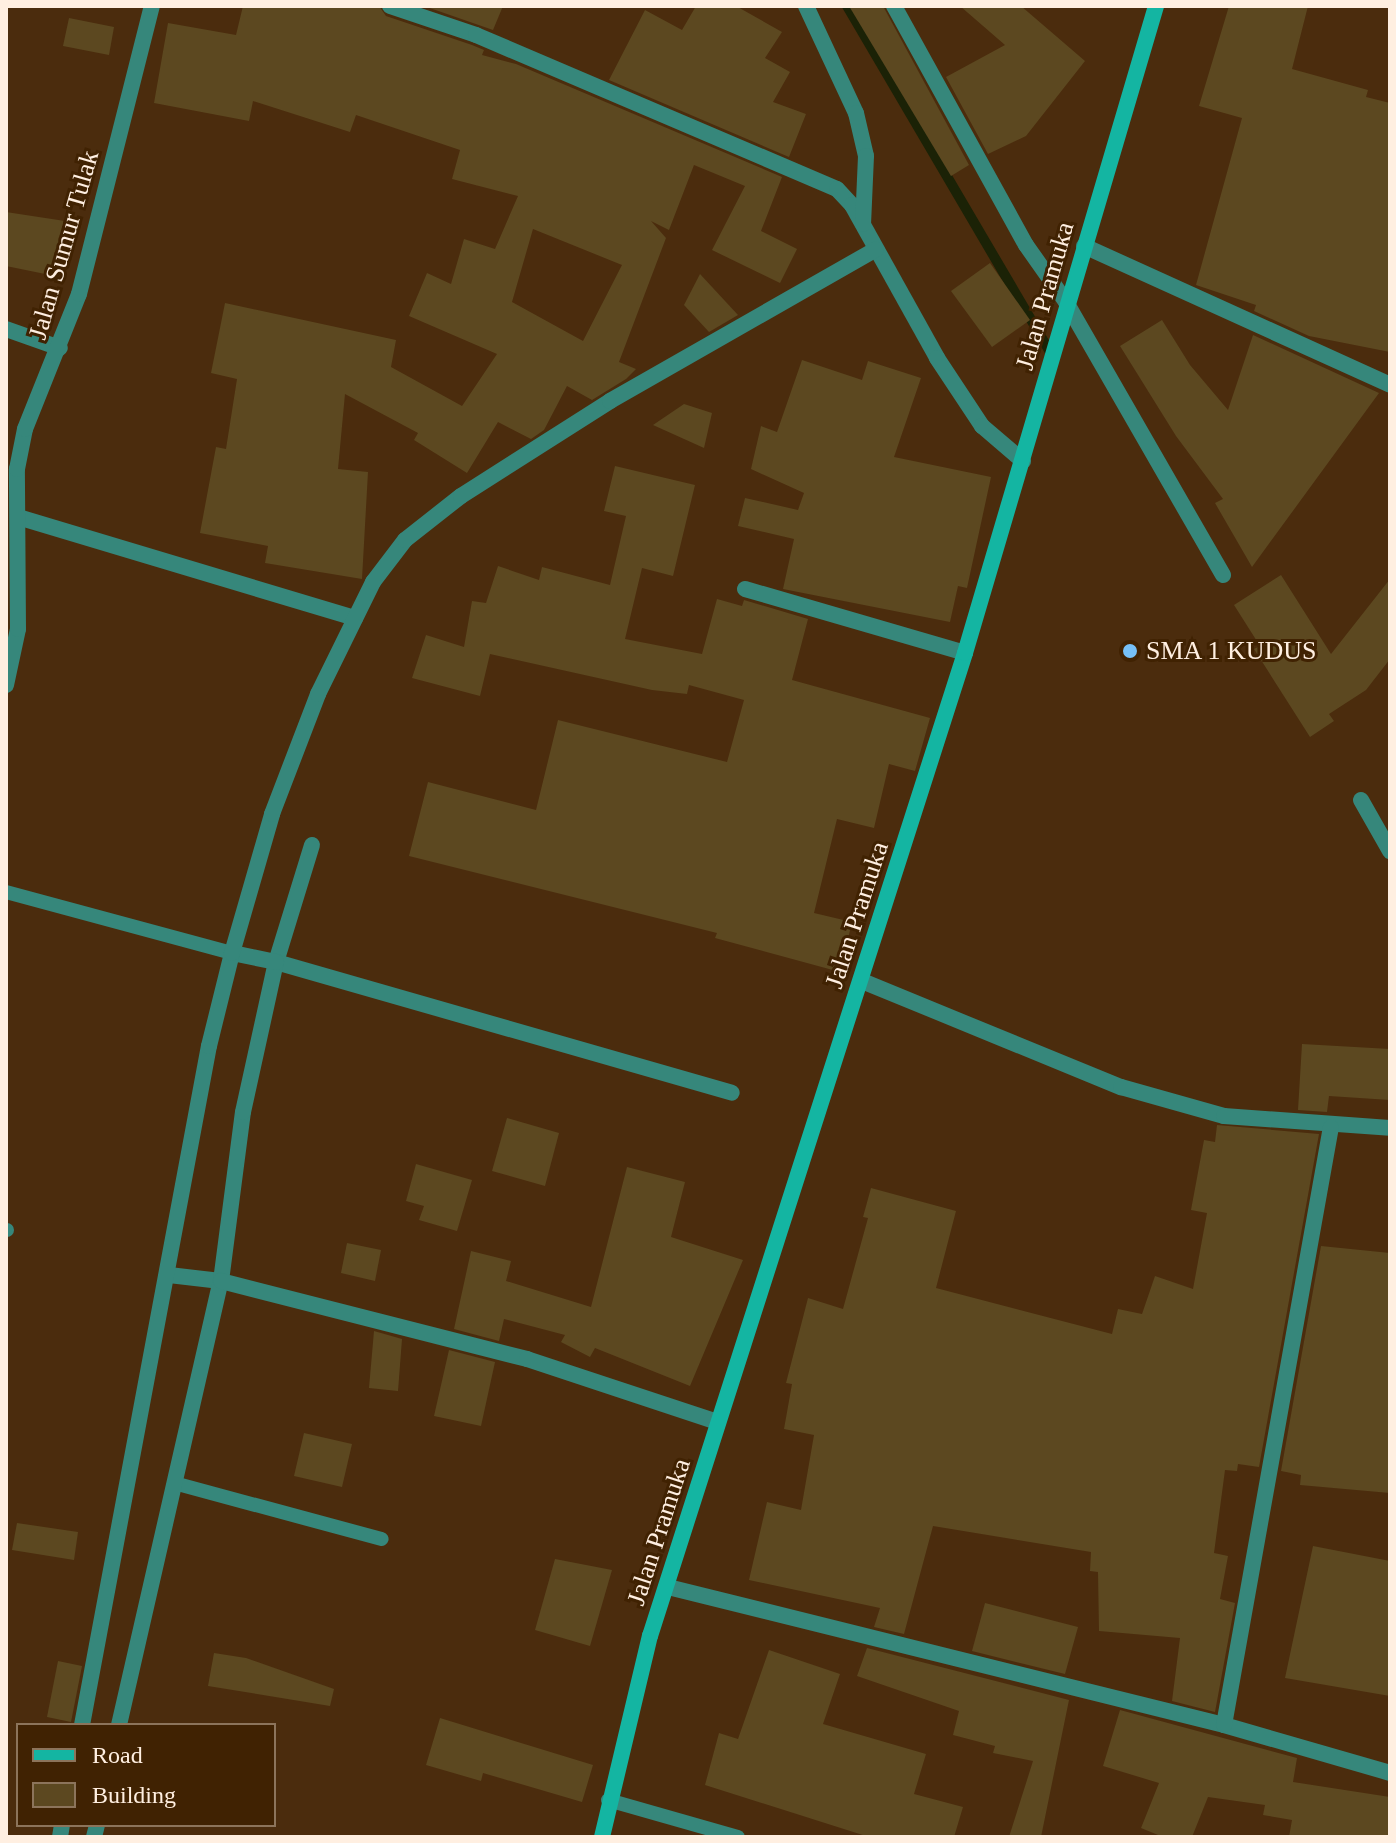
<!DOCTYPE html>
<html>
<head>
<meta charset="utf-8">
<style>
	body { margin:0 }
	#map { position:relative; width:1396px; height:1843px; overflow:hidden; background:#4b2c0d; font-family:Georgia,serif }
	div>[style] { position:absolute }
	.stream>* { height:10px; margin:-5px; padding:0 5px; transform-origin:5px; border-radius:5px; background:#1b2206 }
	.building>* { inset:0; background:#5c4820 }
	.service>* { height:14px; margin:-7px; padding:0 7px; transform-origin:7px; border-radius:7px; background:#36877b }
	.minor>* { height:16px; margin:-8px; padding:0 8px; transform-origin:8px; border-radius:8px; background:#36877b }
	.secondary>* { height:16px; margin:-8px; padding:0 8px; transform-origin:8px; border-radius:8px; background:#14b5a2 }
	.dots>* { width:22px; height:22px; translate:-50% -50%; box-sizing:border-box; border:4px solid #402202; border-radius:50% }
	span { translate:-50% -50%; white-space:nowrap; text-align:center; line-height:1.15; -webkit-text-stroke:6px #402202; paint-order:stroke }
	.street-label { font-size:26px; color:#ffefe1 }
	.poi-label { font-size:26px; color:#ffefe1 }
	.left { translate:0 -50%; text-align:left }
	.frame { position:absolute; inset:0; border:8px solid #ffefe1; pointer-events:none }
	.legend { position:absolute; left:16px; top:1723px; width:260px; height:104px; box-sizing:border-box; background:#402202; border:2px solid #8c745b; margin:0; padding:10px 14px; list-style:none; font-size:24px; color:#ffefe1 }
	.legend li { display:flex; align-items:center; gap:16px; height:40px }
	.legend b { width:40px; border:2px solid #8c745b }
</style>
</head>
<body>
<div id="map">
	<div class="stream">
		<div style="left:847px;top:6px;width:405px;rotate:59.6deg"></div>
	</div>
	<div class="building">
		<div style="clip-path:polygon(evenodd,243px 6px,379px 6px,386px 16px,472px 45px,484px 50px,482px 55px,516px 64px,782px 177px,761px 231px,797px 249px,780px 283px,712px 250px,745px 186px,694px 165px,669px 230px,651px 221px,666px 238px,619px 362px,636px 369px,626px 379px,592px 400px,567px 386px,544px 430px,531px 439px,498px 422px,467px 473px,414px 440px,418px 433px,345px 394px,338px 469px,368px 472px,362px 579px,265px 563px,268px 546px,200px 533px,216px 447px,226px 449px,237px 379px,211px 373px,225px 303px,396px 340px,391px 367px,462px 406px,497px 354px,409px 316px,427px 273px,451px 284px,464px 239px,495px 249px,518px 196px,452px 179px,460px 150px,356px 115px,350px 132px,253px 101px,249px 121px,154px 103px,168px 23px,236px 35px,243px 6px,533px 229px,622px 265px,583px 341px,512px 302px,533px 229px)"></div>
		<div style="clip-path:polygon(424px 6px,503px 6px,493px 30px)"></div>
		<div style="clip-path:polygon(696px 6px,736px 6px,782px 32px,765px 58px,790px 72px,773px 102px,806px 114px,789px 157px,609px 80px,645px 10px,682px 30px)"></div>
		<div style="clip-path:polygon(849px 6px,883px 6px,969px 165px,951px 176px)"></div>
		<div style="clip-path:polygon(960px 6px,1021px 6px,1085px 61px,1026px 136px,988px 154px,946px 77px,1005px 45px)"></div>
		<div style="clip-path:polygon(1229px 6px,1308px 6px,1292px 69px,1368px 90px,1366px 97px,1390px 103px,1390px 352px,1309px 336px,1254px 311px,1256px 305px,1196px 285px,1242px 118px,1199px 106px)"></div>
		<div style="clip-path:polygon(69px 18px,114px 27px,109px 55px,63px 46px)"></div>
		<div style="clip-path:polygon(6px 212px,78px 223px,55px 276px,6px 266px)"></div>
		<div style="clip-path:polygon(990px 263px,1030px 320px,992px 347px,951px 291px)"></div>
		<div style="clip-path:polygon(700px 274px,738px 315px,709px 332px,684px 305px)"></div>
		<div style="clip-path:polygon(1162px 320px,1190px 365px,1228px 410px,1253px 335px,1379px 393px,1252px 567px,1215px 503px,1223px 499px,1176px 436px,1120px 346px)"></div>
		<div style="clip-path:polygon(802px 360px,862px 380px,868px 361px,921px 378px,894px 457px,991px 477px,967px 588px,958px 586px,950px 622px,783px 589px,794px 539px,738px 526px,745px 498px,798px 510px,804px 493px,751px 469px,761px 426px,777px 432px)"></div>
		<div style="clip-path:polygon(684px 404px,712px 413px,704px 448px,653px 425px)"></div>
		<div style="clip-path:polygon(615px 466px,695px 485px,673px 576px,642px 568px,625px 639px,702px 654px,717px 599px,742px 606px,744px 600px,808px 619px,792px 680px,930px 718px,915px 771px,889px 764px,874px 828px,837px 819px,814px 913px,852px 922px,840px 972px,715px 938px,717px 933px,409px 856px,428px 782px,536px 810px,558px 720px,727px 762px,744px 700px,689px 685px,687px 694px,652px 690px,490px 654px,480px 696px,412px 678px,426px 635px,464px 647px,472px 601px,486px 603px,498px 566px,539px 580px,542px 567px,610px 585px,626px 516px,604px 511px)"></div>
		<div style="clip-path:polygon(1281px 575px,1331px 654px,1390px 579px,1390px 659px,1366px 690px,1329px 714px,1334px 721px,1310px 737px,1254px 649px,1260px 646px,1234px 605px)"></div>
		<div style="clip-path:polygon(1302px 1044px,1390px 1049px,1390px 1100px,1329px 1096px,1327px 1112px,1298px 1110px)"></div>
		<div style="clip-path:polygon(507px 1118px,559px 1133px,545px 1186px,492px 1171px)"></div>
		<div style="clip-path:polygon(1217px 1125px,1319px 1134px,1259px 1467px,1238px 1464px,1237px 1471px,1225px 1470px,1214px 1553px,1228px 1556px,1220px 1599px,1235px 1603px,1215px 1712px,1172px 1701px,1180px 1638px,1099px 1631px,1098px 1572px,1090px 1571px,1091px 1552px,933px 1526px,904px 1634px,874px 1627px,880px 1608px,749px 1580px,767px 1502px,801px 1510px,814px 1435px,784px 1429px,792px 1384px,786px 1383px,808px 1298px,843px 1309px,868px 1218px,863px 1217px,871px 1188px,956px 1211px,936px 1288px,1112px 1334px,1118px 1309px,1142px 1314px,1155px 1276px,1193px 1289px,1207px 1213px,1191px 1210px,1204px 1140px,1215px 1142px)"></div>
		<div style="clip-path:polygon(416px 1164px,472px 1180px,457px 1231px,419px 1220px,424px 1206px,406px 1201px)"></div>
		<div style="clip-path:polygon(627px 1167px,685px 1182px,671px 1237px,743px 1260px,690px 1386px,595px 1348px,590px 1357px,561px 1342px,565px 1335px,504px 1319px,499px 1341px,454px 1329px,471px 1251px,511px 1261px,506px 1281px,591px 1307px)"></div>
		<div style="clip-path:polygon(347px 1243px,381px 1250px,375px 1281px,341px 1273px)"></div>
		<div style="clip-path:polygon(1321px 1246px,1390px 1253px,1390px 1493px,1300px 1485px,1301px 1475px,1281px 1471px)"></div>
		<div style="clip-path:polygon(374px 1331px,402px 1339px,398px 1391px,369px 1388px)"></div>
		<div style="clip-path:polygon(449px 1350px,495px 1362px,481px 1426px,434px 1416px)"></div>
		<div style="clip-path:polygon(304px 1433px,352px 1444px,342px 1487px,294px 1476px)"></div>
		<div style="clip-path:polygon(17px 1523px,78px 1532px,74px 1560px,12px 1550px)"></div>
		<div style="clip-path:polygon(1313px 1546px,1390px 1561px,1390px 1696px,1285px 1678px)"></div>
		<div style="clip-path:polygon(555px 1559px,612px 1570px,590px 1646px,535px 1630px)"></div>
		<div style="clip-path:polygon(985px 1603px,1078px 1627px,1065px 1674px,972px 1651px)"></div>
		<div style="clip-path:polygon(867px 1648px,1069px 1700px,1041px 1837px,1009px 1837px,1033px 1761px,993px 1753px,995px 1746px,953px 1735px,959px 1711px,857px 1676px)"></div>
		<div style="clip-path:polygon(769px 1650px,840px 1674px,823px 1724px,926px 1754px,914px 1794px,963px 1807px,954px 1837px,869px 1837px,705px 1785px,719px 1733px,738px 1739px)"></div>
		<div style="clip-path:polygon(214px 1653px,246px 1658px,334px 1689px,330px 1706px,208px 1686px)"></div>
		<div style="clip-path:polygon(58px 1661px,82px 1666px,71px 1722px,47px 1717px)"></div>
		<div style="clip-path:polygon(1120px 1710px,1297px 1758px,1293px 1782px,1390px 1797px,1390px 1837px,1289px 1837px,1292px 1820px,1263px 1815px,1265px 1805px,1208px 1797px,1192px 1837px,1163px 1837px,1141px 1828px,1159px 1783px,1103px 1766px)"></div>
		<div style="clip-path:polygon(440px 1718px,593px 1765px,582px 1802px,483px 1773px,481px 1781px,426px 1765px)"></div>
	</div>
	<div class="service">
		<div style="left:6px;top:892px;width:234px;rotate:15.1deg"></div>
		<div style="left:6px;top:1230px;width:1px"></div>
		<div style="left:174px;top:1483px;width:215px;rotate:15.1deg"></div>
		<div style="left:608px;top:1800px;width:135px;rotate:15.9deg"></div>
	</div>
	<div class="minor">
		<div style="left:390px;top:6px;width:91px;rotate:18.6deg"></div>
		<div style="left:476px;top:35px;width:392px;rotate:23.1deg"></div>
		<div style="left:837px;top:189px;width:22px;rotate:47deg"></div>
		<div style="left:852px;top:205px;width:175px;rotate:60.9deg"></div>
		<div style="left:937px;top:358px;width:82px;rotate:56.5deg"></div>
		<div style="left:982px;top:426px;width:54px;rotate:40.5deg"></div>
		<div style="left:806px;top:6px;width:118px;rotate:65deg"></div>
		<div style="left:856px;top:113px;width:44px;rotate:76.9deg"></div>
		<div style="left:866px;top:156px;width:68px;rotate:92.5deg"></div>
		<div style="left:894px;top:6px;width:273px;rotate:61.1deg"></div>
		<div style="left:1026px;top:245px;width:70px;rotate:54.9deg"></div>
		<div style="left:1066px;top:302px;width:315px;rotate:60.1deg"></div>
		<div style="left:1084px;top:246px;width:336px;rotate:24.4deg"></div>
		<div style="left:6px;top:329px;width:57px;rotate:19.4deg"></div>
		<div style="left:18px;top:517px;width:352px;rotate:16.7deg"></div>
		<div style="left:745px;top:589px;width:229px;rotate:16.2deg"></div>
		<div style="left:6px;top:685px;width:57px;rotate:-77.9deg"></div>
		<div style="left:18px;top:629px;width:160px;rotate:-90.4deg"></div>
		<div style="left:17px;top:469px;width:41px;rotate:-78.7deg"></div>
		<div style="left:25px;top:429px;width:145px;rotate:-68.2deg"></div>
		<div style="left:79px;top:294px;width:297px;rotate:-75.8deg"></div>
		<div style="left:1361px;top:800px;width:59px;rotate:60.4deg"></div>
		<div style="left:312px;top:845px;width:122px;rotate:107.1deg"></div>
		<div style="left:276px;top:962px;width:474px;rotate:16deg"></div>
		<div style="left:862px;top:981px;width:280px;rotate:22.3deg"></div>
		<div style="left:1121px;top:1087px;width:107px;rotate:15.7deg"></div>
		<div style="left:1224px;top:1116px;width:166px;rotate:4.1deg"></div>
		<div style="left:169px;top:1275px;width:52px;rotate:6.6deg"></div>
		<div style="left:221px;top:1281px;width:170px;rotate:-82.6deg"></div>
		<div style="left:243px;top:1112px;width:154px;rotate:-77.6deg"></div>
		<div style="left:276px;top:962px;width:45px;rotate:-168.4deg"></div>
		<div style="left:668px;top:1587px;width:573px;rotate:13.94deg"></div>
		<div style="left:1224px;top:1725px;width:173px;rotate:16.1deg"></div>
		<div style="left:82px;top:1725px;width:691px;rotate:-79.41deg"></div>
		<div style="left:209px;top:1046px;width:96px;rotate:-76.1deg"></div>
		<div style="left:232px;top:953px;width:145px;rotate:-73.9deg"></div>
		<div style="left:272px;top:814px;width:129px;rotate:-69deg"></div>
		<div style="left:318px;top:694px;width:125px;rotate:-63.8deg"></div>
		<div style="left:373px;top:582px;width:53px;rotate:-52.7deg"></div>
		<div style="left:405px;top:540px;width:71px;rotate:-38.2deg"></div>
		<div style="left:461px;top:496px;width:177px;rotate:-32.5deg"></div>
		<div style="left:610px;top:401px;width:306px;rotate:-29.7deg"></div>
		<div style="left:119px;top:1725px;width:456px;rotate:-77.1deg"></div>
		<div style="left:221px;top:1281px;width:316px;rotate:14.3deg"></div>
		<div style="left:527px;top:1359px;width:201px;rotate:18.3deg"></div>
		<div style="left:1224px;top:1725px;width:607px;rotate:-79.86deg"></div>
		<div style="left:60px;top:1837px;width:12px;rotate:-81deg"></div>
		<div style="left:94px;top:1837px;width:12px;rotate:-76deg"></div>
	</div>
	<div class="secondary">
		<div style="left:602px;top:1837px;width:207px;rotate:-76.6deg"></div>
		<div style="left:650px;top:1636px;width:1032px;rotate:-72.23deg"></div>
		<div style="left:965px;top:653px;width:675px;rotate:-73.55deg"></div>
	</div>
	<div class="dots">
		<div style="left:1130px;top:651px;background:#76c0f7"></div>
	</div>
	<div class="street-label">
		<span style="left:64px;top:245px;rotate:-74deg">Jalan Sumur Tulak</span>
		<span style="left:1045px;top:296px;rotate:-74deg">Jalan Pramuka</span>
		<span style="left:857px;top:915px;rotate:-72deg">Jalan Pramuka</span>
		<span style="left:659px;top:1532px;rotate:-72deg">Jalan Pramuka</span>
	</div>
	<div class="poi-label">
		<span class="left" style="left:1146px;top:651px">SMA 1 KUDUS</span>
	</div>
	<div class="frame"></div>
	<ul class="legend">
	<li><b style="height:10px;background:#14b5a2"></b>Road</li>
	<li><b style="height:22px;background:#5c4820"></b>Building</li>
	</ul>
</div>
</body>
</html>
